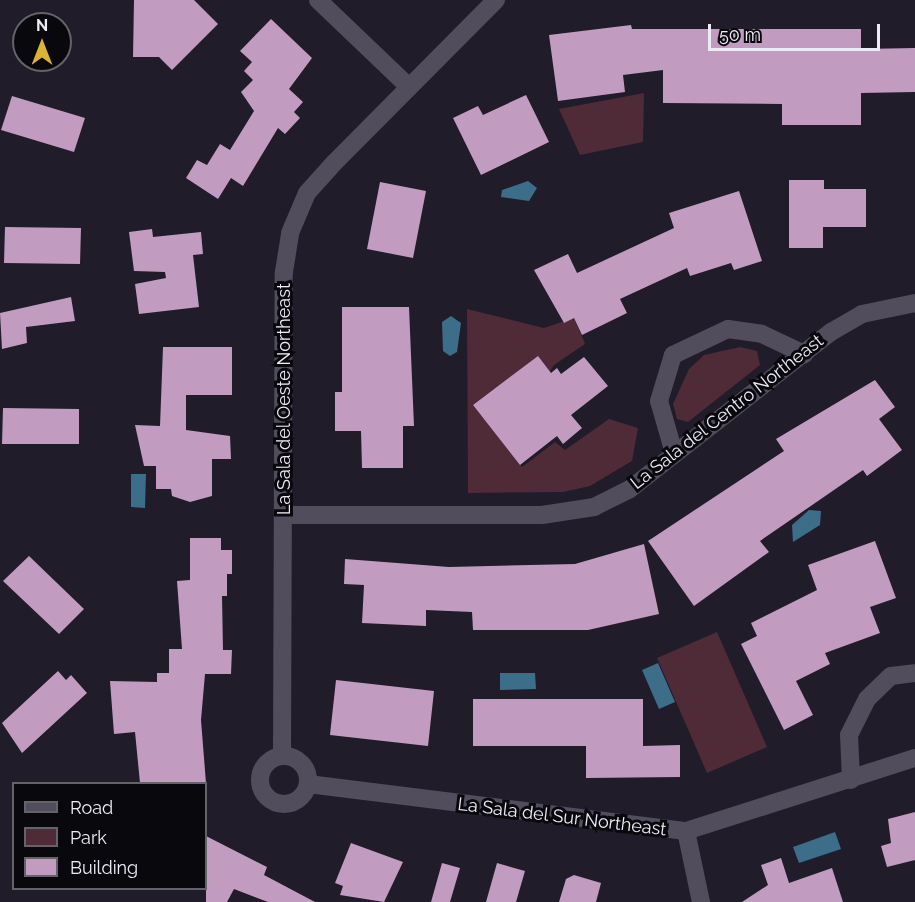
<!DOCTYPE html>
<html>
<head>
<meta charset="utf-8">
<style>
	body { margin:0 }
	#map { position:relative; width:915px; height:902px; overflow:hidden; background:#201c2a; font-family:Raleway,sans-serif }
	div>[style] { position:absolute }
	.green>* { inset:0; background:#4f2a37 }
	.water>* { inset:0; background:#3c6d89 }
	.building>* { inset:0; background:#c29bc1 }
	.minor>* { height:18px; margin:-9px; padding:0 9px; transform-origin:9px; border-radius:9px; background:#514d5d }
	.minor>.ring { margin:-9px; padding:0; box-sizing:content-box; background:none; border:18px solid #514d5d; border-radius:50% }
	span { translate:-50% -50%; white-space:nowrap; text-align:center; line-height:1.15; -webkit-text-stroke:6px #09080d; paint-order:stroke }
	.street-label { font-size:18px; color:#edebf5 }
	.legend { position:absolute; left:12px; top:782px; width:195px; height:108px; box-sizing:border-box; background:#09080d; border:2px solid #64636a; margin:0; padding:8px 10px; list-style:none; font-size:18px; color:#edebf5 }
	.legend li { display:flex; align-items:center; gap:12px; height:30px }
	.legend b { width:30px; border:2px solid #64636a }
	.north { position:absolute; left:12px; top:12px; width:60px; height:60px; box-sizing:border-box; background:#09080d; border:2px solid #64636a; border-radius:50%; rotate:0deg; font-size:16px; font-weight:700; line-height:24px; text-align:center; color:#edebf5 }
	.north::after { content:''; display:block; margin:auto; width:21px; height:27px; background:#dbb233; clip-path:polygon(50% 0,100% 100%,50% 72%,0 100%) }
	.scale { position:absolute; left:708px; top:24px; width:172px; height:27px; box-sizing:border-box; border:3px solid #edebf5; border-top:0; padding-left:8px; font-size:18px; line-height:21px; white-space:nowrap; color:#edebf5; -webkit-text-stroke:4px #09080d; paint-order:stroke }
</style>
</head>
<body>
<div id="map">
	<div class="green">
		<div style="clip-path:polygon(644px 93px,643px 142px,580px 155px,559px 109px)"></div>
		<div style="clip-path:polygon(467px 309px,544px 328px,574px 318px,585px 344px,554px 365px,518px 419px,494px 389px,473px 405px,522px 467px,555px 442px,565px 450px,609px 419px,638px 428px,632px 461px,590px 486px,563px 492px,468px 493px)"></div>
		<div style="clip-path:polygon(740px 347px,757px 351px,760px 365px,688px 422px,677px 419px,673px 404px,689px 369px,704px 355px)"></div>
		<div style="clip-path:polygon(717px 632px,767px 747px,707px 773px,657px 658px)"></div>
	</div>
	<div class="water">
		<div style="clip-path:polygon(528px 181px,537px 188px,529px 201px,501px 197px,502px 190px)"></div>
		<div style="clip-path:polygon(451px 316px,461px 323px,457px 352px,450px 356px,443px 351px,442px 322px)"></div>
		<div style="clip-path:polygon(131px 474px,146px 474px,145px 508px,131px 507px)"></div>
		<div style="clip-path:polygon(809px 510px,821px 511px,820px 525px,793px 542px,792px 525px)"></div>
		<div style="clip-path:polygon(658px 663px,675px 702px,659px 709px,642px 670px)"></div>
		<div style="clip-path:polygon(500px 673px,535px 673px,536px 689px,500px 690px)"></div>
		<div style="clip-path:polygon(835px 832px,841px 849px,799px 863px,793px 847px)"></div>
	</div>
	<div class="building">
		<div style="clip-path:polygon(134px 0,194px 0,218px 24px,172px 70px,159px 57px,133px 57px)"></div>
		<div style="clip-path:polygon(271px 19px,312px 58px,289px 89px,303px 102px,294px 112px,300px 118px,285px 134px,278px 128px,243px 186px,231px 178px,218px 199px,186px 178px,197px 160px,207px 165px,220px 144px,230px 150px,254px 111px,241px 92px,253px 80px,244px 71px,252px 62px,240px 51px)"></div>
		<div style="clip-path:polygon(631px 25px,632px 29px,861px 29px,861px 49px,915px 48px,915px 92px,861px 93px,861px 125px,782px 125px,782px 104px,663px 103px,663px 70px,623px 75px,625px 92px,558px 101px,549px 35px)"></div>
		<div style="clip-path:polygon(526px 95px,549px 142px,481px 175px,453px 118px,478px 106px,483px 115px)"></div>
		<div style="clip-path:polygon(12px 96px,85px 118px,74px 152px,1px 130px)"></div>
		<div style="clip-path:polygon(789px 180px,824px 180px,824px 189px,866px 189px,866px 227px,823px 227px,823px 248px,789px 248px)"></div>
		<div style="clip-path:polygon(380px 182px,426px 191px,413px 258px,367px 249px)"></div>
		<div style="clip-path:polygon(739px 191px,762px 261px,734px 270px,731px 263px,690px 276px,687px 268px,620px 299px,627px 313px,582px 335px,574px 318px,564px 323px,534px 270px,568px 254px,577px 273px,674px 228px,669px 213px)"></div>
		<div style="clip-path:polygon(5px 227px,81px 228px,80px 264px,4px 263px)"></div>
		<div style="clip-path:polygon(152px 229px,153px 237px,201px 232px,203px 254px,193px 255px,199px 307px,139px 314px,135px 284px,166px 278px,165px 272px,134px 271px,129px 232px)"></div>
		<div style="clip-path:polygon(71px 297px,75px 321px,26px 327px,27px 343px,2px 349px,0 313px)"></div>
		<div style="clip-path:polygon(342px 307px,409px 307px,414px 426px,403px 426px,403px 468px,362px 468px,361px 431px,335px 431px,335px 392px,342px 392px)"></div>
		<div style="clip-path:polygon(163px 347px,232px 347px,232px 395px,186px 395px,186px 430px,230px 436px,231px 459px,212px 459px,212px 496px,190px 502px,172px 496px,171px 489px,156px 489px,156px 466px,144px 466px,135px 425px,160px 426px)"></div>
		<div style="clip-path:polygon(538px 356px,551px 373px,557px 368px,561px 374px,584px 357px,608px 386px,571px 415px,582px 428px,563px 444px,557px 436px,520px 465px,473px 405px)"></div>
		<div style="clip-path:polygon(875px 380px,895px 407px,879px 419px,902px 450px,867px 476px,863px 470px,760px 541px,769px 552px,694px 606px,648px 541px,784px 451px,776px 439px)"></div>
		<div style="clip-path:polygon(3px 408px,79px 409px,79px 444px,2px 444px)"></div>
		<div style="clip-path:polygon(190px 538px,221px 538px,221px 550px,232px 550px,232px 574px,227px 574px,227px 596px,222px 596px,223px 650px,232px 650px,231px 674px,205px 674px,201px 720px,206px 783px,140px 783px,135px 732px,114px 734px,110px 681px,157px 682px,157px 673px,169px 673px,169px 649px,182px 649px,177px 581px,190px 580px)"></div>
		<div style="clip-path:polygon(875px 541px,896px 598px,870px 607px,880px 633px,825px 653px,830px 664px,796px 681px,813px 715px,784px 730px,741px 644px,757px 636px,751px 623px,817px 590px,808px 565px)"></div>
		<div style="clip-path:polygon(644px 544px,659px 614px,588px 630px,473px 630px,472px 612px,426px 610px,426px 626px,362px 623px,364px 585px,344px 584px,345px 559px,449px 567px,575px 564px)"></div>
		<div style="clip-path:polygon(29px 556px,84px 609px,59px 634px,3px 581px)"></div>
		<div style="clip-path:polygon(58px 671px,66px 680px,71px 675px,87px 693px,22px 753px,2px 723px)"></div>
		<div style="clip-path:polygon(336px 680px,434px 691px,428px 746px,330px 735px)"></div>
		<div style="clip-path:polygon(473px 699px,643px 699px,643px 746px,680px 745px,680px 777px,586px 778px,586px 746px,473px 746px)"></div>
		<div style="clip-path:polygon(915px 812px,915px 860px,887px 867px,881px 846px,891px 843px,888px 819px)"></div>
		<div style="clip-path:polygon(206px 836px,267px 867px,264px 875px,315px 902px,268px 902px,234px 889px,227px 902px,206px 902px)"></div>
		<div style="clip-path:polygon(351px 843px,403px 862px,384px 902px,340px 895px,343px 886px,335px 883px)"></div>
		<div style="clip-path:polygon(781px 858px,789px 883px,832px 868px,843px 902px,742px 902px,768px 885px,761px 865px)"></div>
		<div style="clip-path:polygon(442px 863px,460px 868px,450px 902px,431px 902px)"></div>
		<div style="clip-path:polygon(497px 863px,525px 871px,516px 902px,486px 902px)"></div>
		<div style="clip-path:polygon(574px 875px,601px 883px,596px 902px,559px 902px,566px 879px)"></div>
	</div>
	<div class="minor">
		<div style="left:318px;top:0;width:126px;rotate:43.7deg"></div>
		<div style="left:674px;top:453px;width:54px;rotate:-106.1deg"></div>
		<div style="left:659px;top:401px;width:48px;rotate:-73.1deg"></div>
		<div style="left:673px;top:355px;width:61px;rotate:-25.3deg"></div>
		<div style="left:728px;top:329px;width:34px;rotate:8deg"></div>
		<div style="left:762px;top:334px;width:47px;rotate:25.5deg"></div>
		<div style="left:285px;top:515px;width:257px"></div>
		<div style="left:542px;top:515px;width:53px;rotate:-8.7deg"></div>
		<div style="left:594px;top:507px;width:40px;rotate:-26.6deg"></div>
		<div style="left:630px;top:489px;width:255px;rotate:-38deg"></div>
		<div style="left:831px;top:332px;width:36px;rotate:-30deg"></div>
		<div style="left:862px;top:314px;width:54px;rotate:-11.7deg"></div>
		<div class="ring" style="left:260px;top:756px;width:30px;height:30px"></div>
		<div style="left:282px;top:756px;width:484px;rotate:-89.8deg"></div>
		<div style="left:284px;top:272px;width:39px;rotate:-81deg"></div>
		<div style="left:290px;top:233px;width:43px;rotate:-67deg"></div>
		<div style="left:307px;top:193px;width:40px;rotate:-48deg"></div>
		<div style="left:334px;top:163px;width:230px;rotate:-45.2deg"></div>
		<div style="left:851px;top:780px;width:45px;rotate:-92.5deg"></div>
		<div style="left:849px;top:735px;width:40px;rotate:-63.4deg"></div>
		<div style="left:867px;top:699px;width:33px;rotate:-44deg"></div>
		<div style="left:891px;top:676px;width:24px;rotate:-7deg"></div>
		<div style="left:308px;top:784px;width:381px;rotate:7.1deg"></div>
		<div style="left:686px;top:831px;width:240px;rotate:-17.7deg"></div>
		<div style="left:686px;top:831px;width:73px;rotate:78.1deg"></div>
	</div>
	<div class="street-label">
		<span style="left:284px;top:399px;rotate:-90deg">La Sala del Oeste Northeast</span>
		<span style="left:727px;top:412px;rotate:-38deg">La Sala del Centro Northeast</span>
		<span style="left:562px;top:817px;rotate:7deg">La Sala del Sur Northeast</span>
	</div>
	<ul class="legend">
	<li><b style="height:8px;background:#514d5d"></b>Road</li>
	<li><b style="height:16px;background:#4f2a37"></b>Park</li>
	<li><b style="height:16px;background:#c29bc1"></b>Building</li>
	</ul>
	<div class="north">N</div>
	<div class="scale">50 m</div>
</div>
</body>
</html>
